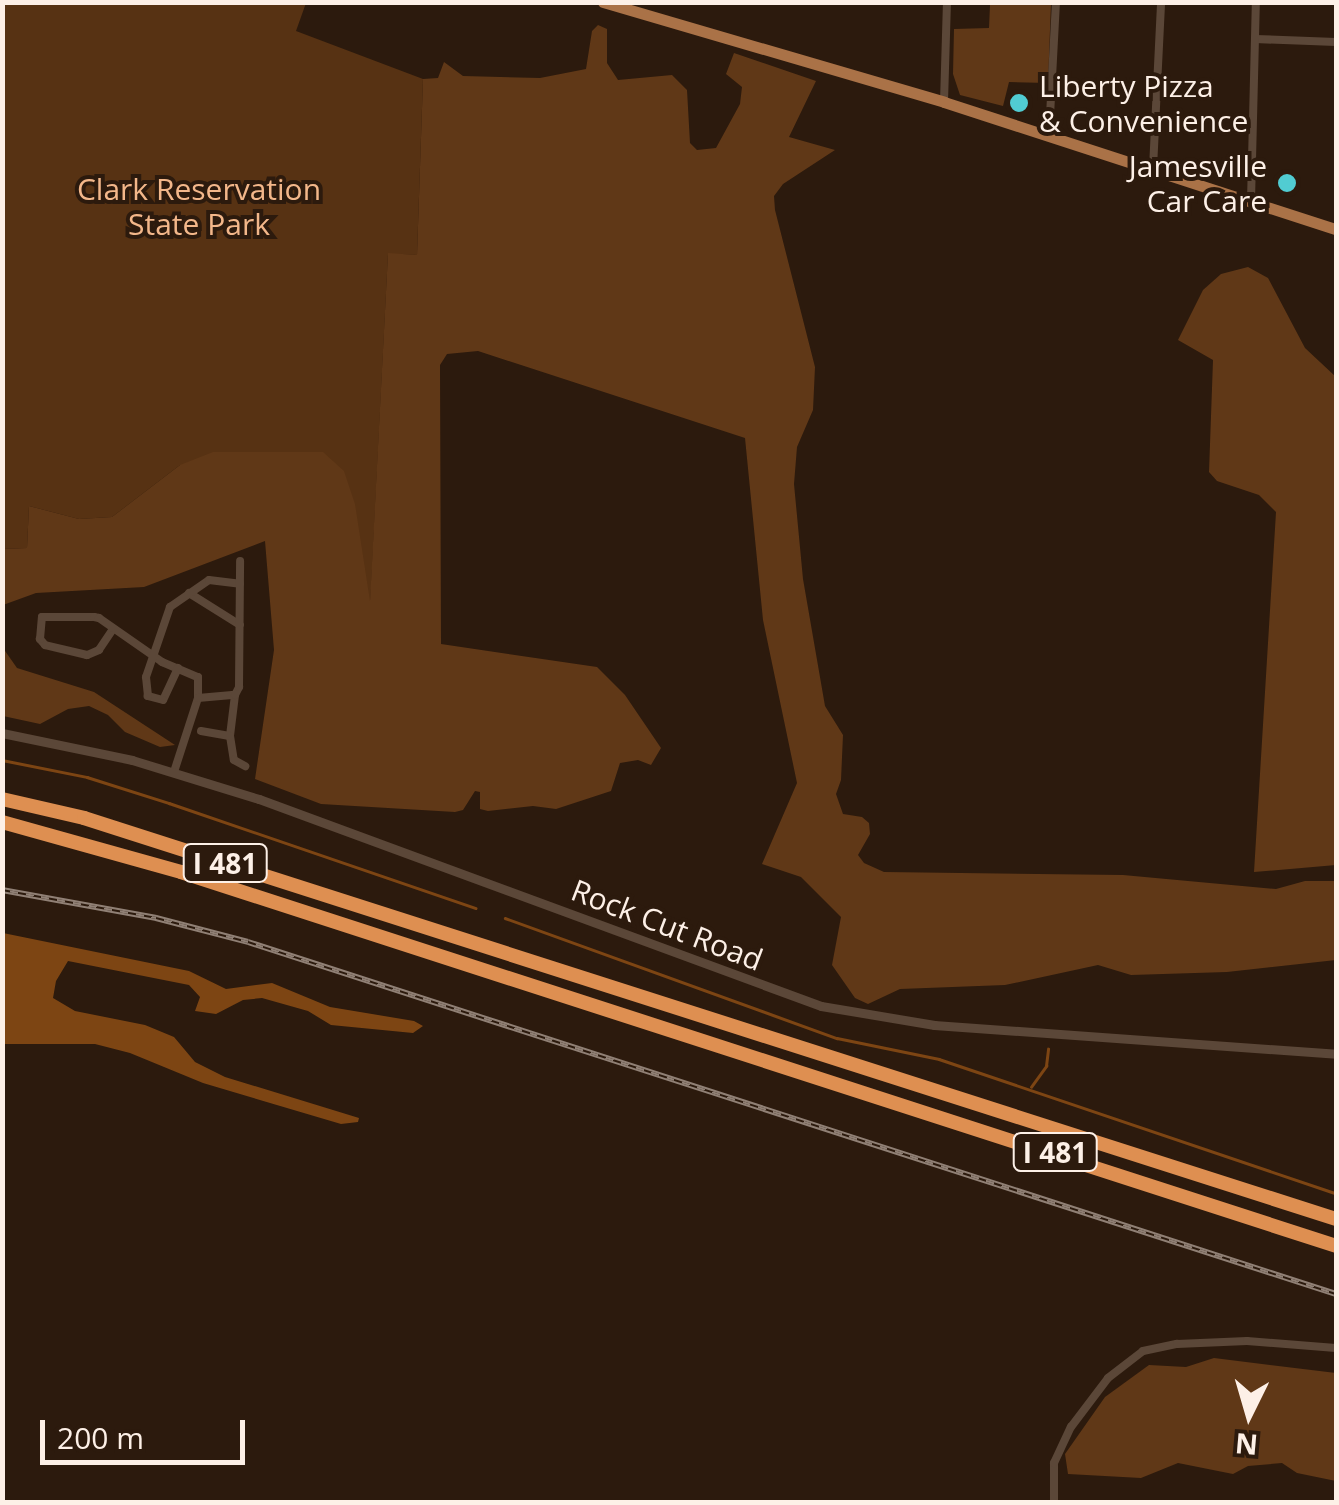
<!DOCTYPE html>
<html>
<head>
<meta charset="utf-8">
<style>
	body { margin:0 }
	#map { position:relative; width:1339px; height:1505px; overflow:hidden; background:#2c1a0d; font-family:"Open Sans",sans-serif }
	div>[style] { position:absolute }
	.green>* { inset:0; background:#573213 }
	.forest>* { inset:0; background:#603817 }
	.water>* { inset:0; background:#7d4513 }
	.stream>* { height:2.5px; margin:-1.25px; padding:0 1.25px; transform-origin:1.25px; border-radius:1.25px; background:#7d4513 }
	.minor>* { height:8px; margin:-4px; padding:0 4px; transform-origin:4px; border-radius:4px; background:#5b4738 }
	.tertiary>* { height:9px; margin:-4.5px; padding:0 4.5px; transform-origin:4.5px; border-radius:4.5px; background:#5b4738 }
	.primary>* { height:11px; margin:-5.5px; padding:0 5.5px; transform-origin:5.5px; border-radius:5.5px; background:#aa7247 }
	.motorway>* { height:14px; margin:-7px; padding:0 7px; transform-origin:7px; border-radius:7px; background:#de8f51 }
	.rail>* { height:6px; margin-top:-3px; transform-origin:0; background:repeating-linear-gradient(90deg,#2c1a0d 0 8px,#908075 0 16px); box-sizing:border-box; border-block:2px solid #908075 }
	.dots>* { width:28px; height:28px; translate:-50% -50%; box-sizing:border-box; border:5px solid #2c1a0d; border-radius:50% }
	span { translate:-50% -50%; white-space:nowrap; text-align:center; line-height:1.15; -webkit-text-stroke:8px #2c1a0d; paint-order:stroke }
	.shield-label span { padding:2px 8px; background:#2c1a0d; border:2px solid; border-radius:8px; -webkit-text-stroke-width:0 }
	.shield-label { font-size:28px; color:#fdf0e7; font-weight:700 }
	.poi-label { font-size:30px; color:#fdf0e7 }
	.left { translate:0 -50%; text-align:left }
	.right { translate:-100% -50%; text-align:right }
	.park-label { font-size:30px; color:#f3b78a }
	.street-label { font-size:30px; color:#fdf0e7 }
	.frame { position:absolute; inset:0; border:5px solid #fdf0e7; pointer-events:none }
	.north { position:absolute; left:1199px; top:1365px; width:100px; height:100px; -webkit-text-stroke:8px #2c1a0d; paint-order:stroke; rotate:185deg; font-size:28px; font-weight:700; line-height:40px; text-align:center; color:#fdf0e7 }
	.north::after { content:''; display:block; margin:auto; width:35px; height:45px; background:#fdf0e7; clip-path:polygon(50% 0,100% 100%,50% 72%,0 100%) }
	.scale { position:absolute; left:40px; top:1420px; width:205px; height:45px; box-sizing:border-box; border:5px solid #fdf0e7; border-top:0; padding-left:12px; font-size:30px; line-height:35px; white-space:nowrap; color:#fdf0e7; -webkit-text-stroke:8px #2c1a0d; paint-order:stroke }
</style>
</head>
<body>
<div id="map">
	<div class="green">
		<div style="clip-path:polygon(2px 3px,306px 3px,296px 31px,423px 79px,417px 255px,388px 254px,370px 608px,180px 465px,112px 517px,79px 519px,29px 506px,27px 548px,3px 549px)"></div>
	</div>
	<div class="forest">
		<div style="clip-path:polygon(1051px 3px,1048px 83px,1009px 82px,1003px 106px,960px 95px,953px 74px,954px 29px,989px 28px,990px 5px)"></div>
		<div style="clip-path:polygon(598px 25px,607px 29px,607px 63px,618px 80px,672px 75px,687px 90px,690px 143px,697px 150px,716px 148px,740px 104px,742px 87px,726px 74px,734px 53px,816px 81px,789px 137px,835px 150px,783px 184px,774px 196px,775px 210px,815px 367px,813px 410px,797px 447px,794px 484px,803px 579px,825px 706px,843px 735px,841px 780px,836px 794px,843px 814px,862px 817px,869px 823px,870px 834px,858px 855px,864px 863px,884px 872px,1123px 875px,1276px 889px,1305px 881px,1336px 881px,1336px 960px,1227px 972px,1131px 975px,1098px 965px,1005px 985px,900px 989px,868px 1004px,855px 998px,832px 965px,841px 917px,801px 877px,762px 864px,797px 783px,763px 620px,745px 438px,478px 351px,447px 354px,440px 365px,441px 644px,597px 667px,625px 695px,661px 748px,651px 765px,638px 760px,620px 763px,611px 791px,556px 809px,533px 806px,488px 811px,480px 809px,480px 792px,475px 791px,463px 810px,455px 812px,321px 804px,255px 779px,274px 650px,265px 541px,144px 587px,36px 593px,3px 605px,3px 549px,27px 548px,29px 506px,79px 519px,112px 517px,180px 465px,213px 452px,323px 452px,344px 471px,355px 504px,370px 601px,388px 253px,417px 255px,423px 79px,438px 78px,444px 62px,463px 76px,540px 78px,586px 69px,592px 31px)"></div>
		<div style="clip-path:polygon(1248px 267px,1268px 278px,1305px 348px,1336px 377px,1336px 865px,1254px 872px,1276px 512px,1259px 495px,1217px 481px,1209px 472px,1213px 360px,1178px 340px,1203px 290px,1221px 274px)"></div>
		<div style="clip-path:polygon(3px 648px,17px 668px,94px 692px,175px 745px,160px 747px,125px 732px,108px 715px,89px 706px,68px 709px,40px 724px,3px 716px)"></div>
		<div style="clip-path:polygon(1214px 1358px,1336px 1373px,1336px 1481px,1297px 1473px,1282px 1463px,1248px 1466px,1233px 1474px,1178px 1463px,1141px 1478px,1068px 1474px,1065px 1454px,1105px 1397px,1149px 1365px,1186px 1367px)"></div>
	</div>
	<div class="water">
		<div style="clip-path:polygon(3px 933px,189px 971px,226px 989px,272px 983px,330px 1007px,414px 1021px,423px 1026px,413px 1033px,331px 1025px,308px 1011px,262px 998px,243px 1000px,216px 1014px,195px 1011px,200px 997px,189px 985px,68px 961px,56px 981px,53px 998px,75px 1011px,145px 1025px,174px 1037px,195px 1062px,225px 1077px,359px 1118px,358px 1122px,341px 1124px,203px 1083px,130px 1053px,95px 1044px,3px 1044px)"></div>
	</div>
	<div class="stream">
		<div style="left:2px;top:760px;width:87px;rotate:11.3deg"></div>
		<div style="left:87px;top:777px;width:86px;rotate:17.6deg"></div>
		<div style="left:169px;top:803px;width:324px;rotate:18.9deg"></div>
		<div style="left:505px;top:918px;width:353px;rotate:19.9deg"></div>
		<div style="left:837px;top:1038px;width:104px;rotate:11.6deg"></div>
		<div style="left:939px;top:1059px;width:419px;rotate:18.7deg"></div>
		<div style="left:1031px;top:1087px;width:26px;rotate:-54deg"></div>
		<div style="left:1046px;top:1066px;width:17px;rotate:-83deg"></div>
	</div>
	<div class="minor">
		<div style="left:1255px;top:39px;width:81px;rotate:2.1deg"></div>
		<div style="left:944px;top:102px;width:100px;rotate:-88.3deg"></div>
		<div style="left:1049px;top:135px;width:133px;rotate:-87deg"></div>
		<div style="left:1153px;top:168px;width:166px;rotate:-87.2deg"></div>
		<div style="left:1251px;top:201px;width:199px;rotate:-88.6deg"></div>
		<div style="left:189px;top:593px;width:60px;rotate:32.1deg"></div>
		<div style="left:113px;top:629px;width:25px;rotate:124deg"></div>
		<div style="left:99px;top:650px;width:13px;rotate:157deg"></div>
		<div style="left:87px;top:655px;width:43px;rotate:-166.6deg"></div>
		<div style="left:45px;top:645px;width:8px;rotate:-130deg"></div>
		<div style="left:40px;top:639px;width:22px;rotate:-85deg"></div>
		<div style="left:42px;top:617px;width:52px"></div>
		<div style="left:94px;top:617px;width:5px;rotate:11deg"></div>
		<div style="left:99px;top:618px;width:77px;rotate:34.9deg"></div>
		<div style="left:162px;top:662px;width:39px;rotate:23deg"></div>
		<div style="left:198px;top:677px;width:21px;rotate:90deg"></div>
		<div style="left:198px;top:698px;width:78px;rotate:108deg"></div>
		<div style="left:178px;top:668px;width:35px;rotate:115deg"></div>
		<div style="left:163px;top:700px;width:16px;rotate:-165deg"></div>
		<div style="left:148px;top:696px;width:19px;rotate:-96deg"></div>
		<div style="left:146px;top:677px;width:74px;rotate:-71.1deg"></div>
		<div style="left:170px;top:607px;width:47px;rotate:-34.7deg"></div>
		<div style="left:209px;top:580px;width:31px;rotate:7deg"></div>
		<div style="left:235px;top:695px;width:41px;rotate:97deg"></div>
		<div style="left:230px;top:736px;width:24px;rotate:81deg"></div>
		<div style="left:234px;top:760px;width:13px;rotate:29deg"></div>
		<div style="left:198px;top:698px;width:37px;rotate:-5deg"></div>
		<div style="left:235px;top:695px;width:9px;rotate:-63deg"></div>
		<div style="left:239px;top:687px;width:126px;rotate:-89.5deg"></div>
		<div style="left:201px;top:731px;width:29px;rotate:10deg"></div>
		<div style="left:1054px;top:1502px;width:39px;rotate:-90deg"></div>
		<div style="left:1054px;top:1463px;width:40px;rotate:-65deg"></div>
		<div style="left:1071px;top:1427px;width:61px;rotate:-52.9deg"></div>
		<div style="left:1108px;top:1378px;width:44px;rotate:-37.6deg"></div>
		<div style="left:1143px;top:1351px;width:35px;rotate:-12deg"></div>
		<div style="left:1177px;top:1344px;width:70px;rotate:-2.5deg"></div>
		<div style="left:1247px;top:1341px;width:89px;rotate:4.5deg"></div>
	</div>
	<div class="tertiary">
		<div style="left:2px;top:733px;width:133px;rotate:11.7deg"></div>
		<div style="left:132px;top:760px;width:133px;rotate:17.1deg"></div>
		<div style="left:259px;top:799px;width:599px;rotate:20.22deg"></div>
		<div style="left:821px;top:1006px;width:115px;rotate:9.5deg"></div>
		<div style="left:934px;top:1025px;width:403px;rotate:4.1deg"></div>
	</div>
	<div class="primary">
		<div style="left:603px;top:2px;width:355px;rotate:16.3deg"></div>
		<div style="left:944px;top:102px;width:412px;rotate:18deg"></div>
	</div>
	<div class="motorway">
		<div style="left:2px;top:799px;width:84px;rotate:13deg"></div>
		<div style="left:84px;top:818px;width:1315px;rotate:17.76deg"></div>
		<div style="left:2px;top:822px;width:186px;rotate:15.6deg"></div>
		<div style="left:181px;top:872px;width:1214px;rotate:17.94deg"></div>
	</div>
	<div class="rail">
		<div style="left:2px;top:890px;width:157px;rotate:10.3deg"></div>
		<div style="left:156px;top:918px;width:95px;rotate:14.6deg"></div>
		<div style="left:248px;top:942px;width:1144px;rotate:17.93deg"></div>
	</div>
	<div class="dots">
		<div style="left:1019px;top:103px;background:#51ccd2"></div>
		<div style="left:1287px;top:183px;background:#51ccd2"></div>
	</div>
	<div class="shield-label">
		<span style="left:225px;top:863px">I 481</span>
		<span style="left:1055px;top:1152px">I 481</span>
	</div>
	<div class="poi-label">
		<span class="left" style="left:1039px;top:103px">Liberty Pizza<br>&amp; Convenience</span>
		<span class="right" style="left:1267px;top:183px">Jamesville<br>Car Care</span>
	</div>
	<div class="park-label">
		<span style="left:199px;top:206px">Clark Reservation<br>State Park</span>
	</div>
	<div class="street-label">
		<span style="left:667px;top:925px;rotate:21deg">Rock Cut Road</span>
	</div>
	<div class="frame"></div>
	<div class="north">N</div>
	<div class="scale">200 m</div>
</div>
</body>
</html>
